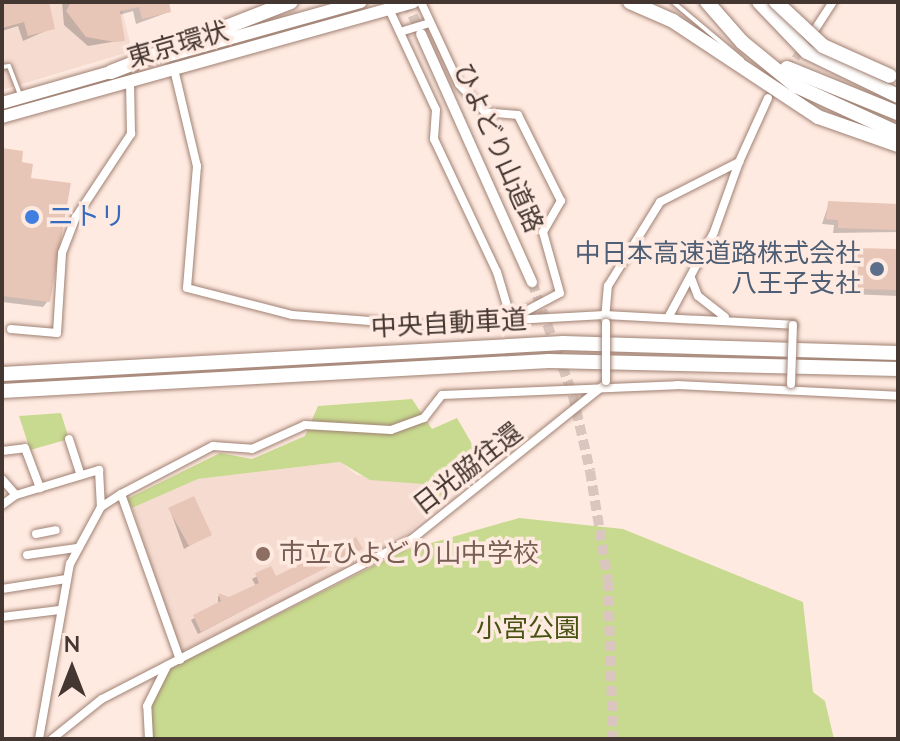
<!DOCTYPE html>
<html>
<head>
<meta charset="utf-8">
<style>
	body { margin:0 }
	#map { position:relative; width:900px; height:741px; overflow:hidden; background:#ffeae1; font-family:"Nunito Sans","Noto Sans JP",sans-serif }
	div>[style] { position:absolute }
	.built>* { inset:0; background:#f5dbd0 }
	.green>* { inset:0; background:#c8da8f }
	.shadow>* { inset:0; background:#0003 }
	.building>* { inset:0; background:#e8c6b7 }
	.minor-tunnel>* { height:8px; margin-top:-4px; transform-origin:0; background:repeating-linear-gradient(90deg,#dac6be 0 8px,transparent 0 12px) }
	.tertiary-tunnel>* { height:10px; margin-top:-5px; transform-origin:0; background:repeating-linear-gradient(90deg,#dac6be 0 10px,transparent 0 15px) }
	.roads { filter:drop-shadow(0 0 2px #a08173) drop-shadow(0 0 2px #a08173) }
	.service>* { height:4px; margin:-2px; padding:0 2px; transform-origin:2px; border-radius:2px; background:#fff }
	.minor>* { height:8px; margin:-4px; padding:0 4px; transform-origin:4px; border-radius:4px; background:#fff }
	.tertiary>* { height:10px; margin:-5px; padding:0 5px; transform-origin:5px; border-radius:5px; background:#fff }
	.trunk>* { height:12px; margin:-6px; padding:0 6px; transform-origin:6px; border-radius:6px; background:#fff }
	.motorway>* { height:14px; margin:-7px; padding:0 7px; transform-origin:7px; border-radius:7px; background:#fff }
	.bridges { filter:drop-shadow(0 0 2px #a08173) drop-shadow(0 0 2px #a08173) }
	.minor-bridge>* { height:8px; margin:-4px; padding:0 4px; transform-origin:4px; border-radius:4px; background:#fff }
	.motorway-bridge>* { height:14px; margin:-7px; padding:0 7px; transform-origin:7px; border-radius:7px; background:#fff }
	.dots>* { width:22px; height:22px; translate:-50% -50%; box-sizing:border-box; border:4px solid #ffeae1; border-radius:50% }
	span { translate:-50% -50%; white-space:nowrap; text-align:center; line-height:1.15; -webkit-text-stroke:7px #ffeae1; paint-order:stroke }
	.street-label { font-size:26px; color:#443630 }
	.shop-label { font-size:26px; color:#366cbe }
	.left { translate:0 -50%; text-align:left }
	.service-label { font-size:26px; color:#4e5e75 }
	.right { translate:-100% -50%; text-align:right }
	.education-label { font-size:26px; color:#785e54 }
	.park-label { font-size:26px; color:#465311 }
	.frame { position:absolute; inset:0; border:4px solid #443630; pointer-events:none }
	.north { position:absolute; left:32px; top:629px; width:80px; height:80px; -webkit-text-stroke:6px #ffeae1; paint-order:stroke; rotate:0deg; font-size:22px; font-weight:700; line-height:32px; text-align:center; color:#443630 }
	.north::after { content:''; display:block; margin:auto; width:28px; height:36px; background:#443630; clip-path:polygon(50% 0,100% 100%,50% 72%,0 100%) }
</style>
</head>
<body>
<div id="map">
	<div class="built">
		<div style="clip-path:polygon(2px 2px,120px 2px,132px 51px,2px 90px)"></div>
		<div style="clip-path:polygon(340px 462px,357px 475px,437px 485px,441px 502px,404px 537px,362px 562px,180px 652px,132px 508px,198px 479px)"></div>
	</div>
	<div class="green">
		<div style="clip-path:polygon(412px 399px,432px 429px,457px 418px,483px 463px,441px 502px,437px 485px,370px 480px,340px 462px,198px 479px,132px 508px,127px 499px,220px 453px,252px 459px,305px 436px,318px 406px)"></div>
		<div style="clip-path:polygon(61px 413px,69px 439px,30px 450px,19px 416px)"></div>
		<div style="clip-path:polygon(519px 518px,623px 529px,803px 602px,813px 692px,825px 701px,834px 739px,147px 739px,147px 706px,167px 670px,403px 551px)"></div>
	</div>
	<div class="shadow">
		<div style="clip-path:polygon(2px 2px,44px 2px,52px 28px,23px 41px,18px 26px,2px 31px)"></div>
		<div style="clip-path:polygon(62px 2px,167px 2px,169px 12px,136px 24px,133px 11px,119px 15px,123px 40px,88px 46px,64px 25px)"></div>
		<div style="clip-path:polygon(2px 150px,29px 180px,48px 301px,43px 307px,2px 302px)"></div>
		<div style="clip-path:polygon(829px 203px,898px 206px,898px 232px,833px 233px,834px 225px,822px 224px)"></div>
		<div style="clip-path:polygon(856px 250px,898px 251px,898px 296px,850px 294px)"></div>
		<div style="clip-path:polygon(170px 510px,210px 534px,184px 549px)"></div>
		<div style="clip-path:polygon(360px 549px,198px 634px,191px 620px,218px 604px,218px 596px,229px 599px,256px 586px,252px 579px,270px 569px,275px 578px)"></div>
	</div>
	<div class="building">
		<div style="clip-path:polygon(2px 2px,49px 2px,55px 29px,28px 36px,24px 22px,2px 28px)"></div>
		<div style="clip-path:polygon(169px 2px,171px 12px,142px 19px,139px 7px,120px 11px,125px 41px,115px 42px,86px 37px,66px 11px,71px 2px)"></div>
		<div style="clip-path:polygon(2px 148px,23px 151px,22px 162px,33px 164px,31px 178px,71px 183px,50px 302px,2px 296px)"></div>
		<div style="clip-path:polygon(828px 201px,898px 204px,898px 230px,838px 228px,838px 220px,826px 219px)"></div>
		<div style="clip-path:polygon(856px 248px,898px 249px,898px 290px,855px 289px)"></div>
		<div style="clip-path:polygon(194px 496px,212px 535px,189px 546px,168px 508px)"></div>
		<div style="clip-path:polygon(356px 537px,363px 549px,201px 632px,193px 615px,221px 601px,218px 593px,229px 597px,259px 583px,255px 573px,271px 566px,276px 576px)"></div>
	</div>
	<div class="minor-tunnel">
		<div style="left:768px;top:98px;width:63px;rotate:-55.3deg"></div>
	</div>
	<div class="tertiary-tunnel">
		<div style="left:406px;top:2px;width:34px;rotate:64deg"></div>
		<div style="left:532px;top:282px;width:121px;rotate:70.2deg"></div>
		<div style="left:573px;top:396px;width:77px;rotate:77.2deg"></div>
		<div style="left:590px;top:471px;width:111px;rotate:80.7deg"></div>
		<div style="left:608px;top:581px;width:158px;rotate:88.2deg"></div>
	</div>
	<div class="roads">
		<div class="service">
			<div style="left:673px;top:2px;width:90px;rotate:40deg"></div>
			<div style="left:2px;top:67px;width:7px;rotate:-8deg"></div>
			<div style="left:9px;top:66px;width:30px;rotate:69deg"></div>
		</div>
		<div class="minor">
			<div style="left:389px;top:9px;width:111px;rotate:65deg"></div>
			<div style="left:436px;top:110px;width:29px;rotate:94deg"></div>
			<div style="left:434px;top:139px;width:147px;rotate:64.7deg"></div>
			<div style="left:497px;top:272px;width:49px;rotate:73.4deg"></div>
			<div style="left:511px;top:319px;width:55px;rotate:-28deg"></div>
			<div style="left:560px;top:293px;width:63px;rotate:-105.6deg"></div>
			<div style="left:543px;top:232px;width:36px;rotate:-60deg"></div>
			<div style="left:561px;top:201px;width:96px;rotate:-116.6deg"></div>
			<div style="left:518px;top:115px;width:33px;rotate:-175deg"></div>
			<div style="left:485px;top:112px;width:38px;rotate:-133deg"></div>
			<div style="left:459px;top:84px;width:90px;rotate:-114.9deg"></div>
			<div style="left:814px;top:31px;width:35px;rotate:-57deg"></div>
			<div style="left:400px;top:32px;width:30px;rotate:-17deg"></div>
			<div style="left:174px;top:69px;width:100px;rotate:76.7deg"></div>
			<div style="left:197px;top:166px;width:122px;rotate:94.7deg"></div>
			<div style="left:187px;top:288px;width:108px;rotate:14.4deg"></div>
			<div style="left:292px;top:315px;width:130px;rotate:4.4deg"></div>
			<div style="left:422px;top:325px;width:183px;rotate:-3.1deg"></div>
			<div style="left:605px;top:315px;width:188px;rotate:3deg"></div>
			<div style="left:691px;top:278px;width:19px;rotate:69deg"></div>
			<div style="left:698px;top:296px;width:34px;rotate:38deg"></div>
			<div style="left:669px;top:316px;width:95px;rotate:-61.8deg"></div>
			<div style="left:714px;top:232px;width:74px;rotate:-70.3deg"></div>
			<div style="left:605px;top:319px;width:33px;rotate:-85deg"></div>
			<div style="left:608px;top:286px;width:99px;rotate:-58.2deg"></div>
			<div style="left:660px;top:202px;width:89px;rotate:-26.9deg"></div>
			<div style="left:739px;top:162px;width:70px;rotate:-65.6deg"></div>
			<div style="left:11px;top:329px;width:46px;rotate:5deg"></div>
			<div style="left:57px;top:333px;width:80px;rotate:-86.4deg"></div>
			<div style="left:62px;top:253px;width:39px;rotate:-69deg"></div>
			<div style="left:76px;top:217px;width:100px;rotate:-56.5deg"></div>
			<div style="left:131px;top:134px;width:53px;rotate:-91.1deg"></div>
			<div style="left:69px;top:439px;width:38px;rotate:72deg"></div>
			<div style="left:2px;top:451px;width:23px;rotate:-7deg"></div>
			<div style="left:25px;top:448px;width:43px;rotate:69.4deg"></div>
			<div style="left:2px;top:479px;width:21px;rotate:49deg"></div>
			<div style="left:16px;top:495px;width:87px;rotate:-16.8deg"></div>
			<div style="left:99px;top:470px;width:37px;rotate:87deg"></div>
			<div style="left:121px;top:494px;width:104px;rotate:-27.6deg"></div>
			<div style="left:213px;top:446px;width:39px;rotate:4deg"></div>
			<div style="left:252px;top:449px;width:58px;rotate:-24.4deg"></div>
			<div style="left:305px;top:425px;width:86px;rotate:3.3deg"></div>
			<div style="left:391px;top:430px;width:35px;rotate:-20deg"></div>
			<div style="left:424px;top:418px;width:29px;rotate:-52deg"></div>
			<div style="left:442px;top:395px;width:235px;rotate:-2.4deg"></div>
			<div style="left:677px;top:385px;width:221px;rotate:2.8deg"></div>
			<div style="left:2px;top:505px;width:17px;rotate:-36deg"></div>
			<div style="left:36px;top:534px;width:20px;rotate:-11deg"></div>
			<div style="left:27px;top:555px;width:49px;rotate:-8.1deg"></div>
			<div style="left:2px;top:589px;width:65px;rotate:-8.9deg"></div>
			<div style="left:2px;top:617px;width:58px;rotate:-6.9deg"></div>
			<div style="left:39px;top:739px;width:178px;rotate:-80deg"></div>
			<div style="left:70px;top:564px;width:65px;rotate:-61.5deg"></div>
			<div style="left:101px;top:507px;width:24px;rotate:-33deg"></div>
			<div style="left:121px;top:494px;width:176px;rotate:70.4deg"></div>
			<div style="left:52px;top:739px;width:64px;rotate:-38.7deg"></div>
			<div style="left:102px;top:699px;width:349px;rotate:-27.3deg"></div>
			<div style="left:412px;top:539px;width:246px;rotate:-38.7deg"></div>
			<div style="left:149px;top:739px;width:33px;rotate:-93deg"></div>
			<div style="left:147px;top:706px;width:45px;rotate:-63.4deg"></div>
		</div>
		<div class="tertiary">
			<div style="left:421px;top:34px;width:272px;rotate:65.9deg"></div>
		</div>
		<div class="trunk">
			<div style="left:167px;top:56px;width:201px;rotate:-15.6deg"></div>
			<div style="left:2px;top:103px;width:121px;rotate:-15.9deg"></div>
			<div style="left:2px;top:117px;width:427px;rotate:-15.6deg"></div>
		</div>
		<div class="motorway">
			<div style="left:630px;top:2px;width:47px;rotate:23.8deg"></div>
			<div style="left:673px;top:21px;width:174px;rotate:33.5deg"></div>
			<div style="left:818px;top:117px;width:85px;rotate:19.3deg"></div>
			<div style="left:707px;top:2px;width:53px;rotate:48.8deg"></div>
			<div style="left:742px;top:42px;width:70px;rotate:39.2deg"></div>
			<div style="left:796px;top:86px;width:112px;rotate:24.7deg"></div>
			<div style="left:759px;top:2px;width:69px;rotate:46.2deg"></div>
			<div style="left:807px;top:52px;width:101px;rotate:25.8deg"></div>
			<div style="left:787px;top:68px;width:120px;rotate:22.1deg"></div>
			<div style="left:111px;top:72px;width:193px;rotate:-21.3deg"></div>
			<div style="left:2px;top:374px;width:562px;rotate:-3.16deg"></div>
			<div style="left:563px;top:343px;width:335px;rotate:1.7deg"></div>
			<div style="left:2px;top:391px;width:548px;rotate:-3.14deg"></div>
			<div style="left:549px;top:361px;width:349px;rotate:1.3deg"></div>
		</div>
	</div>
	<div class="bridges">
		<div class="minor-bridge">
			<div style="left:606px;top:323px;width:58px;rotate:90deg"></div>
			<div style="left:791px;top:384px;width:59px;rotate:-88.1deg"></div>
		</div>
		<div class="motorway-bridge">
			<div style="left:776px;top:2px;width:64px;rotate:43.1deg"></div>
			<div style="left:823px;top:46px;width:73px;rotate:24.1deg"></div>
		</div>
	</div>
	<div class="dots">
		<div style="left:32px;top:217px;background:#3f7fe0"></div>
		<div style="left:877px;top:269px;background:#5c6f8a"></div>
		<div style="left:263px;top:554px;background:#8d6e63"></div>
	</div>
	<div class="street-label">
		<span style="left:178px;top:45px;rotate:-16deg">東京環状</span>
		<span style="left:498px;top:148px;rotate:66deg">ひよどり山道路</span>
		<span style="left:449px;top:324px;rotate:-3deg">中央自動車道</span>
		<span style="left:468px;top:469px;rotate:-38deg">日光脇往還</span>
	</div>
	<div class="shop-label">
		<span class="left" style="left:48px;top:217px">ニトリ</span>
	</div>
	<div class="service-label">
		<span class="right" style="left:861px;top:269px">中日本高速道路株式会社<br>八王子支社</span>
	</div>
	<div class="education-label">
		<span class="left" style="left:279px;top:554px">市立ひよどり山中学校</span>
	</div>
	<div class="park-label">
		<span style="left:528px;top:629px">小宮公園</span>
	</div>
	<div class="frame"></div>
	<div class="north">N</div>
</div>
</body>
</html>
